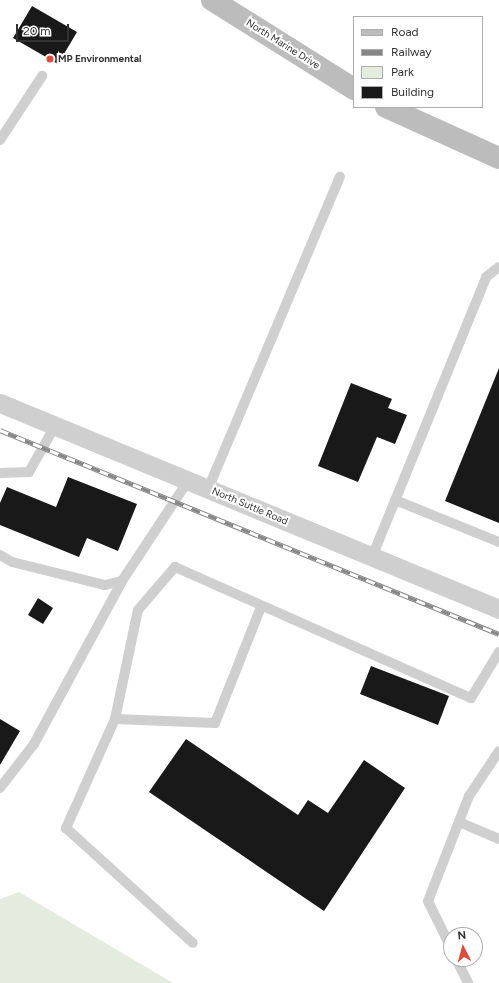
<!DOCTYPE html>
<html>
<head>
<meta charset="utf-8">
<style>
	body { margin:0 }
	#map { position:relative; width:499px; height:983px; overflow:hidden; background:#fff; font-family:Figtree,sans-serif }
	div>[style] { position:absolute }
	.green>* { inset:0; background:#e4ebdf }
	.building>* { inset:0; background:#191919 }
	.lane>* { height:10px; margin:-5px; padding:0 5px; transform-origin:5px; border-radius:5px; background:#cfcfcf }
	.street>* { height:19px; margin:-9.5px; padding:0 9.5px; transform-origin:9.5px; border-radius:9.5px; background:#cfcfcf }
	.secondary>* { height:22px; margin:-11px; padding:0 11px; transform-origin:11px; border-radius:11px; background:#bcbcbc }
	.rail>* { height:4.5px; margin-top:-2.25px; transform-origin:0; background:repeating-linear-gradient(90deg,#fff 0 9px,#878787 0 18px); box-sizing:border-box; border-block:1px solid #878787 }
	.dots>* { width:11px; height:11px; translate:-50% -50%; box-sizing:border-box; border:2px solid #fff; border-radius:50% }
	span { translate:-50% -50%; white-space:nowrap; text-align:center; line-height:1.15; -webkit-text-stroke:4px #fff; paint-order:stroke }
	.street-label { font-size:10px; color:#323232 }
	.poi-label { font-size:10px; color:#323232; font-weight:700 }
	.left { translate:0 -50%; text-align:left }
	.legend { position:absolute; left:353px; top:16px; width:130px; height:92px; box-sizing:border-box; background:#fff; border:1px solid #adadad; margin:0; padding:5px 7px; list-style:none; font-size:12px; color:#323232 }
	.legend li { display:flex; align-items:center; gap:8px; height:20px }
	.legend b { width:20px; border:1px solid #adadad }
	.north { position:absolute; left:443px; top:927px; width:40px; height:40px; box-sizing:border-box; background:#fff; border:1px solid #adadad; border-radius:50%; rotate:354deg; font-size:11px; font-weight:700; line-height:16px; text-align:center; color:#323232 }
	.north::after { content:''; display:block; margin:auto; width:14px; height:18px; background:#e1493d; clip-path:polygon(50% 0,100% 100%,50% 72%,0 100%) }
	.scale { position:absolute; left:16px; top:24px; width:53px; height:18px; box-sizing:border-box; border:2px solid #323232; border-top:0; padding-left:5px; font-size:12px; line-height:14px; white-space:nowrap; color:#323232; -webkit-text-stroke:3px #fff; paint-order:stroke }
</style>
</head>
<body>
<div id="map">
	<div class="green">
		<div style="clip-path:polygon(19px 892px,173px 983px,0 983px,0 899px)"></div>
	</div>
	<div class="building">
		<div style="clip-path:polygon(32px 6px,77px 32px,58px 64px,13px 38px)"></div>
		<div style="clip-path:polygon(499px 368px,499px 523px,445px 501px)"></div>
		<div style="clip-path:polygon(351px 383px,392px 399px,388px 408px,407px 415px,395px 444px,377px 437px,358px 482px,318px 466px)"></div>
		<div style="clip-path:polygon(68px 477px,137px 504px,118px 551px,87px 538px,79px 557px,0 525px,0 503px,7px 487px,56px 507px)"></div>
		<div style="clip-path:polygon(38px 598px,53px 608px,43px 624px,28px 615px)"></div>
		<div style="clip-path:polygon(371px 666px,449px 696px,438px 725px,360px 694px)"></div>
		<div style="clip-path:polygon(0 719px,20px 731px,0 765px)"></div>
		<div style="clip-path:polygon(186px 739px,298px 815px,308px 800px,328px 813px,364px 760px,405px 788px,324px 911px,149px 792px)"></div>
	</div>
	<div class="lane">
		<div style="left:0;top:140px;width:77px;rotate:-56.7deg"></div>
		<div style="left:0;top:473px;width:29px;rotate:-2deg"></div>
		<div style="left:29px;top:472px;width:53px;rotate:-60.5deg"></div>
		<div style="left:208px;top:489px;width:339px;rotate:-67.1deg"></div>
		<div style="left:395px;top:500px;width:112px;rotate:22deg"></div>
		<div style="left:0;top:555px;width:14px;rotate:30deg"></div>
		<div style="left:12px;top:562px;width:96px;rotate:13.9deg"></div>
		<div style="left:105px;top:585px;width:17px;rotate:-13deg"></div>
		<div style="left:122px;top:581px;width:120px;rotate:-56.6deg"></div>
		<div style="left:372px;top:557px;width:302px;rotate:-67.8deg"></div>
		<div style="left:486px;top:277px;width:16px;rotate:-38deg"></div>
		<div style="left:261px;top:607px;width:125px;rotate:111.6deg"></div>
		<div style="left:215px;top:723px;width:100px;rotate:-177.7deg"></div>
		<div style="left:115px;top:719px;width:111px;rotate:-78.1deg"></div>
		<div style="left:138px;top:610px;width:57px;rotate:-49.3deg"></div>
		<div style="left:175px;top:567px;width:324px;rotate:23.9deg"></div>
		<div style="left:471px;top:698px;width:54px;rotate:-58.7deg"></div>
		<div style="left:115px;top:719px;width:120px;rotate:114.2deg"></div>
		<div style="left:66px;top:828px;width:171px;rotate:42.2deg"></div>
		<div style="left:0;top:788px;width:56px;rotate:-52.3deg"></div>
		<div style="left:34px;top:744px;width:185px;rotate:-61.6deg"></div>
		<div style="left:459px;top:822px;width:43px;rotate:23deg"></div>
		<div style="left:451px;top:948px;width:52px;rotate:-116.1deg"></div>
		<div style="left:428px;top:901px;width:113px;rotate:-68.7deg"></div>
		<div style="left:469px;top:796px;width:54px;rotate:-56.3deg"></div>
		<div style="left:456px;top:959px;width:27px;rotate:63deg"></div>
	</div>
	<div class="street">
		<div style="left:0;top:403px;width:540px;rotate:22.43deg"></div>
	</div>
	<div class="secondary">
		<div style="left:212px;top:0;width:168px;rotate:32.1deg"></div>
		<div style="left:386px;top:107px;width:124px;rotate:24.3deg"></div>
	</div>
	<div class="rail">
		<div style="left:0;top:430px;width:539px;rotate:22.24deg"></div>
	</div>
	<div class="dots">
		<div style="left:50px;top:59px;background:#e1493d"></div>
	</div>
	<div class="street-label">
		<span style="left:283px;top:44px;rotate:32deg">North Marine Drive</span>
		<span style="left:250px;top:506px;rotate:23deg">North Suttle Road</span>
	</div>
	<div class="poi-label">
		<span class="left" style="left:58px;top:59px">MP Environmental</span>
	</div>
	<ul class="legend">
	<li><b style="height:5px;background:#bcbcbc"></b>Road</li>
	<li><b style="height:5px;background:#878787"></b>Railway</li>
	<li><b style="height:11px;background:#e4ebdf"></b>Park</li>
	<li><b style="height:11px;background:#191919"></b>Building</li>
	</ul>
	<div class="north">N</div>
	<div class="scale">20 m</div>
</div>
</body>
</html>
